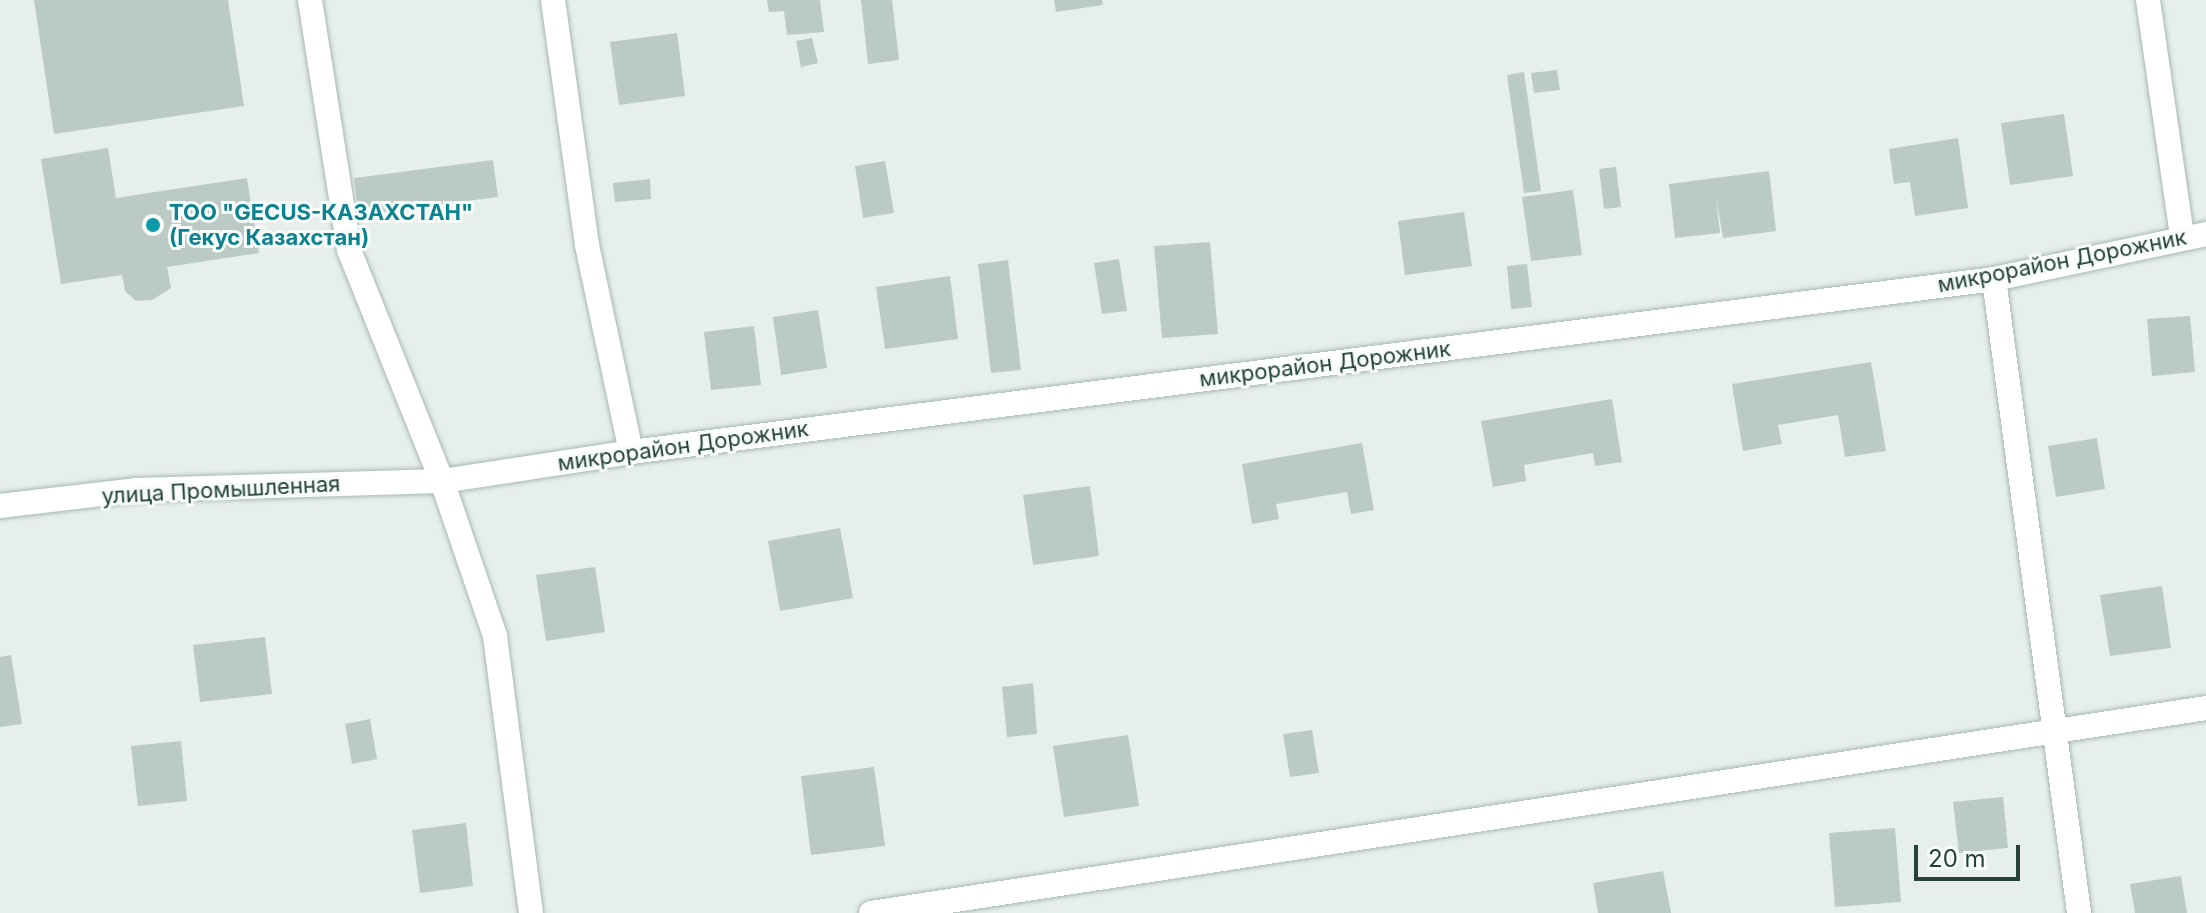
<!DOCTYPE html>
<html>
<head>
<meta charset="utf-8">
<style>
	body { margin:0 }
	#map { position:relative; width:2206px; height:913px; overflow:hidden; background:#e6efeb; font-family:Inter,sans-serif }
	div>[style] { position:absolute }
	.building>* { inset:0; background:#bbcac4 }
	.roads { filter:drop-shadow(0 0 2px #a8b8b2) drop-shadow(0 0 2px #a8b8b2) }
	.minor>* { height:24px; margin:-12px; padding:0 12px; transform-origin:12px; border-radius:12px; background:#fff }
	.dots>* { width:22px; height:22px; translate:-50% -50%; box-sizing:border-box; border:4px solid #f7fbf9; border-radius:50% }
	span { translate:-50% -50%; white-space:nowrap; text-align:center; line-height:1.15; -webkit-text-stroke:6px #f7fbf9; paint-order:stroke }
	.culture-label { font-size:22px; color:#0d838f; font-weight:700 }
	.left { translate:0 -50%; text-align:left }
	.street-label { font-size:22px; color:#24423a }
	.scale { position:absolute; left:1914px; top:845px; width:106px; height:36px; box-sizing:border-box; border:4px solid #24423a; border-top:0; padding-left:10px; font-size:24px; line-height:28px; white-space:nowrap; color:#24423a; -webkit-text-stroke:6px #f7fbf9; paint-order:stroke }
</style>
</head>
<body>
<div id="map">
	<div class="building">
		<div style="clip-path:polygon(34px 0,228px 0,244px 106px,54px 134px)"></div>
		<div style="clip-path:polygon(767px 0,820px 0,824px 32px,787px 35px,784px 11px,769px 12px)"></div>
		<div style="clip-path:polygon(861px 0,892px 0,899px 60px,868px 64px)"></div>
		<div style="clip-path:polygon(1054px 0,1102px 0,1103px 5px,1056px 12px)"></div>
		<div style="clip-path:polygon(677px 33px,685px 96px,619px 105px,610px 42px)"></div>
		<div style="clip-path:polygon(812px 38px,818px 63px,801px 67px,796px 41px)"></div>
		<div style="clip-path:polygon(1557px 70px,1560px 90px,1534px 93px,1531px 73px)"></div>
		<div style="clip-path:polygon(1524px 72px,1541px 191px,1524px 193px,1507px 75px)"></div>
		<div style="clip-path:polygon(2064px 114px,2073px 176px,2010px 185px,2001px 123px)"></div>
		<div style="clip-path:polygon(1958px 138px,1968px 208px,1915px 216px,1910px 182px,1894px 184px,1889px 149px)"></div>
		<div style="clip-path:polygon(108px 148px,116px 198px,247px 178px,259px 253px,167px 267px,171px 288px,152px 300px,136px 301px,125px 291px,122px 275px,61px 284px,41px 159px)"></div>
		<div style="clip-path:polygon(493px 160px,498px 197px,359px 215px,354px 178px)"></div>
		<div style="clip-path:polygon(885px 161px,894px 213px,863px 218px,855px 166px)"></div>
		<div style="clip-path:polygon(1616px 167px,1621px 207px,1604px 209px,1599px 169px)"></div>
		<div style="clip-path:polygon(1769px 171px,1776px 231px,1723px 238px,1716px 197px,1720px 233px,1675px 238px,1669px 184px)"></div>
		<div style="clip-path:polygon(650px 179px,651px 199px,615px 202px,613px 183px)"></div>
		<div style="clip-path:polygon(1573px 190px,1582px 255px,1531px 261px,1522px 197px)"></div>
		<div style="clip-path:polygon(1464px 212px,1472px 266px,1405px 275px,1398px 221px)"></div>
		<div style="clip-path:polygon(1210px 242px,1218px 334px,1162px 338px,1154px 246px)"></div>
		<div style="clip-path:polygon(1119px 259px,1127px 311px,1102px 314px,1094px 263px)"></div>
		<div style="clip-path:polygon(1008px 260px,1021px 370px,991px 373px,978px 264px)"></div>
		<div style="clip-path:polygon(1527px 264px,1532px 307px,1511px 309px,1507px 266px)"></div>
		<div style="clip-path:polygon(950px 276px,958px 339px,885px 349px,876px 287px)"></div>
		<div style="clip-path:polygon(818px 310px,827px 368px,781px 375px,773px 317px)"></div>
		<div style="clip-path:polygon(2190px 316px,2195px 372px,2152px 376px,2147px 319px)"></div>
		<div style="clip-path:polygon(754px 326px,761px 385px,711px 390px,704px 332px)"></div>
		<div style="clip-path:polygon(1871px 362px,1886px 451px,1845px 457px,1838px 415px,1778px 425px,1782px 444px,1743px 451px,1732px 384px)"></div>
		<div style="clip-path:polygon(1612px 399px,1622px 462px,1595px 466px,1593px 453px,1524px 465px,1526px 481px,1493px 487px,1481px 421px)"></div>
		<div style="clip-path:polygon(2097px 438px,2105px 489px,2056px 497px,2048px 446px)"></div>
		<div style="clip-path:polygon(1362px 443px,1374px 510px,1351px 514px,1347px 492px,1276px 504px,1279px 519px,1252px 524px,1242px 464px)"></div>
		<div style="clip-path:polygon(1090px 486px,1099px 556px,1033px 565px,1023px 495px)"></div>
		<div style="clip-path:polygon(840px 528px,853px 598px,780px 611px,768px 541px)"></div>
		<div style="clip-path:polygon(595px 567px,605px 632px,546px 641px,536px 575px)"></div>
		<div style="clip-path:polygon(2162px 586px,2171px 648px,2110px 656px,2100px 595px)"></div>
		<div style="clip-path:polygon(265px 637px,272px 694px,200px 702px,193px 645px)"></div>
		<div style="clip-path:polygon(11px 655px,22px 724px,0 727px,0 657px)"></div>
		<div style="clip-path:polygon(1033px 683px,1037px 734px,1007px 737px,1002px 687px)"></div>
		<div style="clip-path:polygon(370px 719px,377px 759px,352px 764px,345px 724px)"></div>
		<div style="clip-path:polygon(1312px 730px,1319px 773px,1290px 777px,1283px 734px)"></div>
		<div style="clip-path:polygon(1128px 735px,1139px 806px,1064px 817px,1053px 746px)"></div>
		<div style="clip-path:polygon(181px 741px,187px 801px,138px 806px,131px 746px)"></div>
		<div style="clip-path:polygon(874px 767px,885px 846px,811px 855px,801px 776px)"></div>
		<div style="clip-path:polygon(2003px 797px,2008px 848px,1959px 853px,1953px 802px)"></div>
		<div style="clip-path:polygon(466px 823px,473px 886px,420px 893px,412px 830px)"></div>
		<div style="clip-path:polygon(1895px 828px,1901px 902px,1835px 907px,1829px 833px)"></div>
		<div style="clip-path:polygon(1663px 871px,1671px 913px,1598px 913px,1593px 883px)"></div>
		<div style="clip-path:polygon(2181px 876px,2187px 913px,2135px 913px,2130px 884px)"></div>
	</div>
	<div class="roads">
		<div class="minor">
			<div style="left:310px;top:0;width:253px;rotate:81.1deg"></div>
			<div style="left:349px;top:250px;width:249px;rotate:68.1deg"></div>
			<div style="left:442px;top:481px;width:164px;rotate:71.1deg"></div>
			<div style="left:495px;top:636px;width:279px;rotate:82.6deg"></div>
			<div style="left:553px;top:0;width:247px;rotate:82.1deg"></div>
			<div style="left:587px;top:245px;width:212px;rotate:78deg"></div>
			<div style="left:2148px;top:0;width:238px;rotate:81.8deg"></div>
			<div style="left:1994px;top:279px;width:640px;rotate:82.36deg"></div>
			<div style="left:0;top:506px;width:138px;rotate:-6.7deg"></div>
			<div style="left:137px;top:490px;width:305px;rotate:-1.7deg"></div>
			<div style="left:442px;top:481px;width:191px;rotate:-8.7deg"></div>
			<div style="left:631px;top:452px;width:1374px;rotate:-7.23deg"></div>
			<div style="left:1994px;top:279px;width:217px;rotate:-12deg"></div>
			<div style="left:871px;top:913px;width:1351px;rotate:-8.73deg"></div>
		</div>
	</div>
	<div class="dots">
		<div style="left:153px;top:225px;background:#0f9aa8"></div>
	</div>
	<div class="culture-label">
		<span class="left" style="left:169px;top:225px">ТОО "GECUS-КАЗАХСТАН"<br>(Гекус Казахстан)</span>
	</div>
	<div class="street-label">
		<span style="left:2062px;top:261px;rotate:-11deg">микрорайон Дорожник</span>
		<span style="left:1325px;top:364px;rotate:-7deg">микрорайон Дорожник</span>
		<span style="left:683px;top:446px;rotate:-8deg">микрорайон Дорожник</span>
		<span style="left:221px;top:490px;rotate:-3deg">улица Промышленная</span>
	</div>
	<div class="scale">20 m</div>
</div>
</body>
</html>
